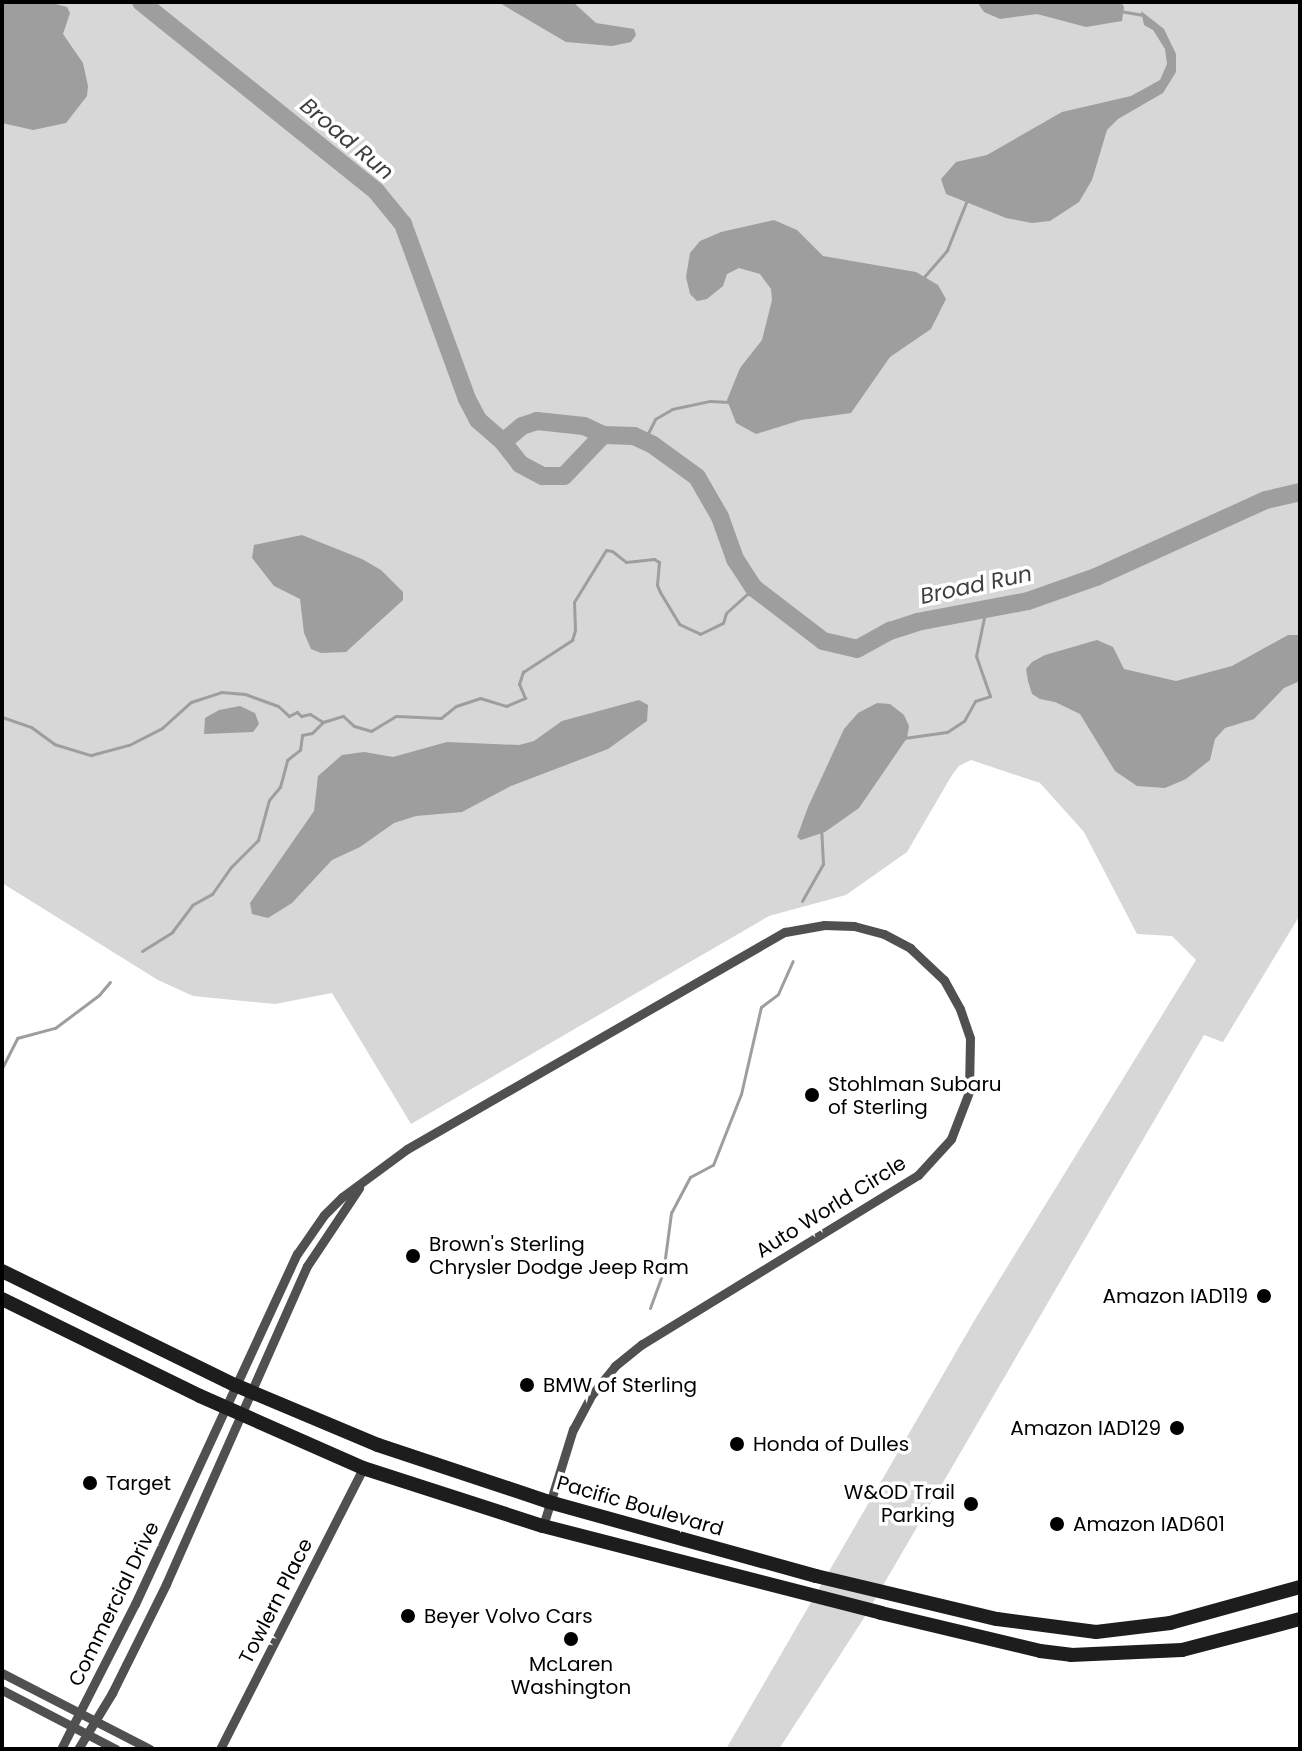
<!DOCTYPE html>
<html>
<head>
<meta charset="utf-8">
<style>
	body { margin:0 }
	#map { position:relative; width:1302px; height:1751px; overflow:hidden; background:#fff; font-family:Poppins,sans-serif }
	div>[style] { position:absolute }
	.green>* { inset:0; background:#d7d7d7 }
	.water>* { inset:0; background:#9e9e9e }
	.stream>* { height:3px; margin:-1.5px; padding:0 1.5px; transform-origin:1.5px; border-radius:1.5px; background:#9e9e9e }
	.river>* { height:18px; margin:-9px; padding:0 9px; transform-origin:9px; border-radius:9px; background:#9e9e9e }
	.street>* { height:9px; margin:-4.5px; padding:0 4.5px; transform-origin:4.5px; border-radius:4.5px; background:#505050 }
	.secondary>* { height:14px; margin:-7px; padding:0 7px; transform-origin:7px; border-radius:7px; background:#1d1d1d }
	.dots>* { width:22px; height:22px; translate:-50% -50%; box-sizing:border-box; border:4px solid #fff; border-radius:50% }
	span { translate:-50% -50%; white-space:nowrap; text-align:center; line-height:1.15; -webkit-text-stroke:7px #fff; paint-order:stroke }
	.poi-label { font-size:20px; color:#000 }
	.left { translate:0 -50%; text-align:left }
	.right { translate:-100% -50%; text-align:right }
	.street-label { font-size:20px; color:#000 }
	.water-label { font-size:22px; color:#3f3f3f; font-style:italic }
	.frame { position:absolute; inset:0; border:4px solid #000; pointer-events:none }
</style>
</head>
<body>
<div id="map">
	<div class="green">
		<div style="clip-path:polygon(2px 2px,1300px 2px,1300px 915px,1223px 1042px,1204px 1035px,864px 1618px,779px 1749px,726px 1749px,977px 1316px,1196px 960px,1172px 936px,1137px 934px,1084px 832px,1040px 783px,971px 760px,959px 766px,952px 775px,907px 852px,846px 895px,769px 916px,411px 1124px,332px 993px,275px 1004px,193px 996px,158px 980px,2px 883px)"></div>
	</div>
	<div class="water">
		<div style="clip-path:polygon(2px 2px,48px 2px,67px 7px,70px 13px,63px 34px,83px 63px,88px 86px,87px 96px,66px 123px,33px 130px,2px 123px)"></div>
		<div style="clip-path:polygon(498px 2px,573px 2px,596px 23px,634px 29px,636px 35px,631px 42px,612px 46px,566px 42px)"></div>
		<div style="clip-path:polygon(977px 2px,1121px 2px,1124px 7px,1122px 21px,1086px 27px,1037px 14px,1000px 19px,984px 12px)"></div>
		<div style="clip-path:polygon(1141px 11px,1164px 29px,1176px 54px,1176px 72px,1163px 93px,1118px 119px,1107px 130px,1092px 180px,1079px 202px,1050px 221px,1032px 223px,1006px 218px,946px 194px,941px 179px,956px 162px,987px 155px,1062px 112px,1131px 96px,1160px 80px,1167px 64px,1165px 49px,1153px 30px,1144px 25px)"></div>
		<div style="clip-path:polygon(774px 220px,797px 230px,823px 256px,916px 272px,938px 285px,946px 299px,931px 329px,890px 357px,851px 413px,801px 420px,756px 434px,736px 423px,727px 400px,740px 368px,762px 340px,772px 300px,771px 289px,760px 274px,739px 268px,727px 274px,723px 286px,707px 299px,697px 301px,690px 294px,686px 277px,690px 253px,700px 241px,721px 232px)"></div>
		<div style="clip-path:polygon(302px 535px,362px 559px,381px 570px,403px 592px,403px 600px,346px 652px,321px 653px,311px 649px,304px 633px,300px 599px,274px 586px,252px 558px,254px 545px)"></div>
		<div style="clip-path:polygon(1288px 635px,1300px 635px,1300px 681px,1284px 688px,1254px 719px,1225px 728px,1215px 739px,1210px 760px,1186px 779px,1165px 788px,1137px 786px,1115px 771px,1080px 714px,1055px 702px,1040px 699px,1032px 694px,1028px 681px,1026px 669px,1032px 662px,1045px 655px,1097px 640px,1113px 647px,1124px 669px,1176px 681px,1232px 666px)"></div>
		<div style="clip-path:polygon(639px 700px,648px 705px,647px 721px,608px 749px,511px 786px,462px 812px,416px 816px,394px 823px,360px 847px,332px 860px,292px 903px,268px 918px,252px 914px,250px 903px,314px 811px,318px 776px,342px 755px,364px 752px,393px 757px,447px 742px,519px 745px,534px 741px,562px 721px)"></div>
		<div style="clip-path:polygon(877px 703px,890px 704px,904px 715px,909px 726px,907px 738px,859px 808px,825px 832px,801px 840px,797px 837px,808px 807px,844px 729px,858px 713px)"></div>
		<div style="clip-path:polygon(240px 706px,255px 713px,259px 724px,253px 732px,204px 734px,205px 718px,219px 710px)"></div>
	</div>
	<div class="stream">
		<div style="left:1120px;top:11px;width:22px;rotate:10deg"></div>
		<div style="left:923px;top:278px;width:37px;rotate:-49deg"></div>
		<div style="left:947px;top:250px;width:54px;rotate:-68.2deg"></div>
		<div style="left:644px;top:441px;width:25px;rotate:-63deg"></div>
		<div style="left:655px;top:419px;width:20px;rotate:-30deg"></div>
		<div style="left:672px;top:409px;width:39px;rotate:-12deg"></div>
		<div style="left:710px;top:401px;width:19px;rotate:3deg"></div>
		<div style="left:2px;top:717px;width:31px;rotate:19deg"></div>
		<div style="left:31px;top:727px;width:29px;rotate:36deg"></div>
		<div style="left:54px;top:744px;width:39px;rotate:17deg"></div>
		<div style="left:91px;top:755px;width:39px;rotate:-15deg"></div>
		<div style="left:129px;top:745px;width:37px;rotate:-27deg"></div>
		<div style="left:162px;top:728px;width:39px;rotate:-42deg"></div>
		<div style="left:191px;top:702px;width:32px;rotate:-18deg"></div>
		<div style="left:221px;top:692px;width:24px;rotate:5deg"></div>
		<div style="left:245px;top:694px;width:35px;rotate:20deg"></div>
		<div style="left:278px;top:706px;width:15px;rotate:42deg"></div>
		<div style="left:289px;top:716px;width:9px;rotate:-27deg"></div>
		<div style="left:297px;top:712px;width:6px;rotate:45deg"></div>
		<div style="left:301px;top:716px;width:9px;rotate:-13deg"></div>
		<div style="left:310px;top:714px;width:15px;rotate:32deg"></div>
		<div style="left:904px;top:738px;width:43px;rotate:-7.9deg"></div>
		<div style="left:947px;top:732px;width:20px;rotate:-33deg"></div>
		<div style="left:964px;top:721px;width:23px;rotate:-61deg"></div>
		<div style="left:975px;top:701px;width:16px;rotate:-18deg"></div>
		<div style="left:990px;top:696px;width:42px;rotate:-109.3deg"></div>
		<div style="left:976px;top:656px;width:49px;rotate:-78.2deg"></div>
		<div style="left:802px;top:901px;width:43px;rotate:-60.4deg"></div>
		<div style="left:823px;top:864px;width:33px;rotate:-93deg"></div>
		<div style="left:142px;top:951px;width:36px;rotate:-32deg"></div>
		<div style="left:172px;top:932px;width:34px;rotate:-53deg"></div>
		<div style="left:192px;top:905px;width:23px;rotate:-29deg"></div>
		<div style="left:212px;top:894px;width:32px;rotate:-55deg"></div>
		<div style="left:230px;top:868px;width:40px;rotate:-45deg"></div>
		<div style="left:258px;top:840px;width:41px;rotate:-74.6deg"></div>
		<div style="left:269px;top:800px;width:17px;rotate:-50deg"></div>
		<div style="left:280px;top:787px;width:28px;rotate:-75deg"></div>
		<div style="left:287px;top:760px;width:16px;rotate:-38deg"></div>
		<div style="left:300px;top:750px;width:15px;rotate:-82deg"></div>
		<div style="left:302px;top:735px;width:10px;rotate:-11deg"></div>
		<div style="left:312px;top:733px;width:16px;rotate:-45deg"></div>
		<div style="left:323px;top:722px;width:21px;rotate:-17deg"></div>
		<div style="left:343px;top:716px;width:15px;rotate:42deg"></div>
		<div style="left:354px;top:726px;width:18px;rotate:16deg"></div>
		<div style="left:371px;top:731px;width:29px;rotate:-31deg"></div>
		<div style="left:396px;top:716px;width:45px;rotate:2.5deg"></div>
		<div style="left:441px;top:718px;width:19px;rotate:-39deg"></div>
		<div style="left:456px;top:706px;width:25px;rotate:-18deg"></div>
		<div style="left:480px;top:698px;width:27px;rotate:17deg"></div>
		<div style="left:506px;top:706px;width:21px;rotate:-23deg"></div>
		<div style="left:525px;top:698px;width:15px;rotate:-113deg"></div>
		<div style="left:519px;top:684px;width:13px;rotate:-72deg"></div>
		<div style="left:523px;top:672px;width:59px;rotate:-33.1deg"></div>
		<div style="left:572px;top:640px;width:10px;rotate:-73deg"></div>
		<div style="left:575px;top:630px;width:28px;rotate:-92deg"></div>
		<div style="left:574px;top:602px;width:61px;rotate:-58.4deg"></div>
		<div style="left:606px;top:550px;width:6px;rotate:9deg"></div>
		<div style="left:612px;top:551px;width:18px;rotate:38deg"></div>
		<div style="left:626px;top:562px;width:28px;rotate:-6deg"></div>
		<div style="left:654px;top:559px;width:6px;rotate:31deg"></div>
		<div style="left:659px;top:562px;width:23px;rotate:95deg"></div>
		<div style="left:657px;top:585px;width:8px;rotate:67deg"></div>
		<div style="left:660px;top:592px;width:37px;rotate:59deg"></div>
		<div style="left:679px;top:624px;width:23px;rotate:25deg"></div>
		<div style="left:700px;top:634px;width:25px;rotate:-26deg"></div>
		<div style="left:723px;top:623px;width:10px;rotate:-73deg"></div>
		<div style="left:726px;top:613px;width:38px;rotate:-42deg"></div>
		<div style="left:2px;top:1068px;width:34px;rotate:-63deg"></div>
		<div style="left:17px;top:1038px;width:39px;rotate:-15deg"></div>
		<div style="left:55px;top:1028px;width:55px;rotate:-36.9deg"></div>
		<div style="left:99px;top:995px;width:17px;rotate:-50deg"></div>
		<div style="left:650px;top:1308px;width:37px;rotate:-70deg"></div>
		<div style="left:663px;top:1273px;width:61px;rotate:-82.4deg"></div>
		<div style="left:671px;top:1213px;width:41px;rotate:-62.2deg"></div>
		<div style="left:690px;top:1177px;width:26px;rotate:-28deg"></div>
		<div style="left:713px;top:1165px;width:76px;rotate:-68.5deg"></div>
		<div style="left:741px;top:1094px;width:89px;rotate:-77.1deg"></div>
		<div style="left:761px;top:1007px;width:21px;rotate:-37deg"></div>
		<div style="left:778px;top:994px;width:36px;rotate:-66deg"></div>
	</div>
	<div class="river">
		<div style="left:141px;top:2px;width:302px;rotate:38.8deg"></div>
		<div style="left:376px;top:191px;width:43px;rotate:50.7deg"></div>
		<div style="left:403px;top:224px;width:186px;rotate:69.9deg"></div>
		<div style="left:467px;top:399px;width:24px;rotate:62deg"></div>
		<div style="left:478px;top:420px;width:33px;rotate:41deg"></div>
		<div style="left:503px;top:442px;width:28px;rotate:52deg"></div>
		<div style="left:520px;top:464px;width:26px;rotate:28deg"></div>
		<div style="left:543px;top:476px;width:21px"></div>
		<div style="left:564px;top:476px;width:57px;rotate:-46.4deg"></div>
		<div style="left:503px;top:442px;width:25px;rotate:-40deg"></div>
		<div style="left:522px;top:426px;width:16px;rotate:-18deg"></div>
		<div style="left:537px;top:421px;width:47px;rotate:6.1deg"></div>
		<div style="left:584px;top:426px;width:21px;rotate:25deg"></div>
		<div style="left:603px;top:435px;width:31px;rotate:2deg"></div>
		<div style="left:634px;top:436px;width:21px;rotate:25deg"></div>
		<div style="left:653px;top:445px;width:54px;rotate:36deg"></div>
		<div style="left:697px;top:477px;width:46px;rotate:60.1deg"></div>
		<div style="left:720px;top:517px;width:45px;rotate:70.3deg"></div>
		<div style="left:735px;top:559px;width:35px;rotate:57deg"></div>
		<div style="left:754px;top:588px;width:87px;rotate:37.5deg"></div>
		<div style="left:823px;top:641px;width:35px;rotate:13deg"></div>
		<div style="left:857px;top:649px;width:38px;rotate:-29deg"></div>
		<div style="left:890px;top:631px;width:28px;rotate:-18deg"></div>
		<div style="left:917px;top:622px;width:113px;rotate:-10.7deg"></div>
		<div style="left:1028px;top:601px;width:72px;rotate:-19.4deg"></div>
		<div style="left:1096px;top:577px;width:187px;rotate:-24.4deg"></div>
		<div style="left:1266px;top:500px;width:35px;rotate:-13deg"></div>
	</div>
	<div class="street">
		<div style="left:2px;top:1673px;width:166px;rotate:27.2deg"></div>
		<div style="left:2px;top:1690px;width:128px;rotate:27.4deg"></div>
		<div style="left:61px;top:1749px;width:163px;rotate:-63deg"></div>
		<div style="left:135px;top:1604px;width:386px;rotate:-65.2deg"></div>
		<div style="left:297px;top:1254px;width:47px;rotate:-55.3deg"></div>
		<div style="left:324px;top:1215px;width:25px;rotate:-45deg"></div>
		<div style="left:342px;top:1197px;width:81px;rotate:-36.4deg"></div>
		<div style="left:407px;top:1149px;width:436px;rotate:-29.9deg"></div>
		<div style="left:785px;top:932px;width:40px;rotate:-10deg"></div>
		<div style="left:824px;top:925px;width:30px;rotate:2deg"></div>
		<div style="left:854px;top:926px;width:31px;rotate:15deg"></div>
		<div style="left:884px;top:934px;width:30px;rotate:28deg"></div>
		<div style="left:910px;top:948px;width:47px;rotate:43.3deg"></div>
		<div style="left:944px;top:980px;width:33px;rotate:61deg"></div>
		<div style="left:960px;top:1009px;width:31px;rotate:71deg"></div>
		<div style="left:970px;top:1038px;width:54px;rotate:91.1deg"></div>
		<div style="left:969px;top:1092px;width:50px;rotate:111deg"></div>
		<div style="left:951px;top:1139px;width:49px;rotate:132.5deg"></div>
		<div style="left:918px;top:1175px;width:324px;rotate:148.5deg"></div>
		<div style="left:642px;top:1344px;width:35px;rotate:141deg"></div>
		<div style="left:615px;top:1366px;width:36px;rotate:129deg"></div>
		<div style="left:592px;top:1394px;width:40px;rotate:118deg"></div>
		<div style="left:573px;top:1429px;width:102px;rotate:107.2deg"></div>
		<div style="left:78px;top:1749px;width:66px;rotate:-58.7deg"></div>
		<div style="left:112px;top:1693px;width:122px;rotate:-63.6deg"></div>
		<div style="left:166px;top:1584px;width:348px;rotate:-66.1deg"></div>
		<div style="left:307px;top:1266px;width:94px;rotate:-56.3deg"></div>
		<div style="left:220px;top:1749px;width:315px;rotate:-63deg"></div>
	</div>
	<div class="secondary">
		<div style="left:2px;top:1271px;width:259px;rotate:26.1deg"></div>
		<div style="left:235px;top:1385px;width:155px;rotate:22.8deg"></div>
		<div style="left:378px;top:1445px;width:180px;rotate:18.4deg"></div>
		<div style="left:549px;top:1502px;width:277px;rotate:15.5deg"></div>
		<div style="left:816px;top:1576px;width:186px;rotate:13.4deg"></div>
		<div style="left:997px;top:1619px;width:100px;rotate:7.5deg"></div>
		<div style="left:1096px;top:1632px;width:75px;rotate:-6.9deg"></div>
		<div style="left:1170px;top:1623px;width:135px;rotate:-15.5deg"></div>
		<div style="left:2px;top:1299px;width:220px;rotate:26.1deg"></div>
		<div style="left:200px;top:1396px;width:178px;rotate:23.8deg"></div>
		<div style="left:363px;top:1468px;width:189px;rotate:17.9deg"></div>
		<div style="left:543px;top:1526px;width:349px;rotate:14.4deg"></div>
		<div style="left:881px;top:1613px;width:163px;rotate:13.4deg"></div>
		<div style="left:1040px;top:1651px;width:31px;rotate:7deg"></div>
		<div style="left:1071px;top:1655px;width:111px;rotate:-2.6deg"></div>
		<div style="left:1182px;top:1650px;width:122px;rotate:-14.7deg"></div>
	</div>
	<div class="dots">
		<div style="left:812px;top:1095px;background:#000"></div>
		<div style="left:413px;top:1256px;background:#000"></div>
		<div style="left:1264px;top:1296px;background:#000"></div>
		<div style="left:527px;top:1385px;background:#000"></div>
		<div style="left:1177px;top:1428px;background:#000"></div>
		<div style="left:737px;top:1444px;background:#000"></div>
		<div style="left:90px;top:1483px;background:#000"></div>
		<div style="left:971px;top:1504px;background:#000"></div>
		<div style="left:1057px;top:1524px;background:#000"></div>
		<div style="left:408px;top:1616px;background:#000"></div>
		<div style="left:571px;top:1639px;background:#000"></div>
	</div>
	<div class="poi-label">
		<span class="left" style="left:828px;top:1096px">Stohlman Subaru<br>of Sterling</span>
		<span class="left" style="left:429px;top:1256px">Brown's Sterling<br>Chrysler Dodge Jeep Ram</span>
		<span class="right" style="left:1248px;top:1296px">Amazon IAD119</span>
		<span class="left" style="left:543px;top:1385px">BMW of Sterling</span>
		<span class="right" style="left:1161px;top:1428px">Amazon IAD129</span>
		<span class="left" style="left:753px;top:1444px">Honda of Dulles</span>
		<span class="left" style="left:106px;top:1483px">Target</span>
		<span class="right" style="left:955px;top:1504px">W&amp;OD Trail<br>Parking</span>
		<span class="left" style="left:1073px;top:1524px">Amazon IAD601</span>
		<span class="left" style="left:424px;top:1616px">Beyer Volvo Cars</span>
		<span style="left:571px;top:1676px">McLaren<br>Washington</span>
	</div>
	<div class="street-label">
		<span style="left:831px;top:1207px;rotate:-32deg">Auto World Circle</span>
		<span style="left:640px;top:1506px;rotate:16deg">Pacific Boulevard</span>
		<span style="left:276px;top:1601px;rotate:-63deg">Towlern Place</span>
		<span style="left:114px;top:1604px;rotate:-64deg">Commercial Drive</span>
	</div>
	<div class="water-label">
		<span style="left:347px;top:139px;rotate:40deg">Broad Run</span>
		<span style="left:976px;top:585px;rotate:-12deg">Broad Run</span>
	</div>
	<div class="frame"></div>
</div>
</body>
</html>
